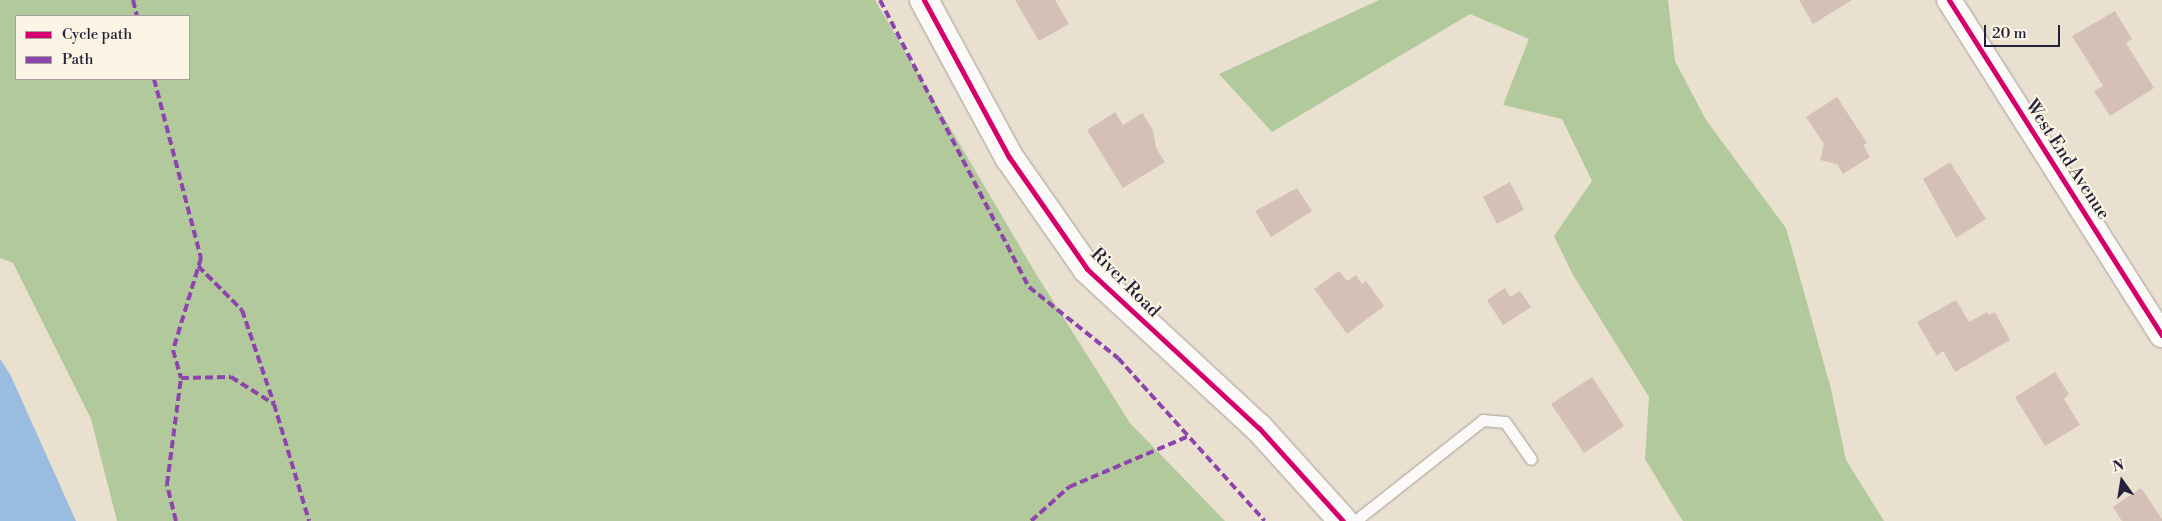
<!DOCTYPE html>
<html>
<head>
<meta charset="utf-8">
<style>
	body { margin:0 }
	#map { position:relative; width:2162px; height:521px; overflow:hidden; background:#eae0d0; font-family:"Libre Bodoni",serif }
	div>[style] { position:absolute }
	.forest>* { inset:0; background:#b2c99c }
	.water>* { inset:0; background:#99bcdf }
	.building>* { inset:0; background:#d5c0b7 }
	.roads { filter:drop-shadow(0 0 1px #a49d98) drop-shadow(0 0 1px #a49d98) }
	.service>* { height:11px; margin:-5.5px; padding:0 5.5px; transform-origin:5.5px; border-radius:5.5px; background:#fcfaf8 }
	.minor>* { height:24px; margin:-12px; padding:0 12px; transform-origin:12px; border-radius:12px; background:#fcfaf8 }
	.tertiary>* { height:28px; margin:-14px; padding:0 14px; transform-origin:14px; border-radius:14px; background:#fcfaf8 }
	.quiet>* { height:4px; margin-top:-2px; transform-origin:0; background:repeating-linear-gradient(90deg,#8e44ad 0 8px,transparent 0 12px) }
	.cycleway>* { height:5px; margin:-2.5px; padding:0 2.5px; transform-origin:2.5px; border-radius:2.5px; background:#d6006c }
	span { translate:-50% -50%; white-space:nowrap; text-align:center; line-height:1.15; -webkit-text-stroke:4px #fcf5e5; paint-order:stroke }
	.street-label { font-size:18px; color:#22223b }
	.legend { position:absolute; left:15px; top:15px; width:175px; height:65px; box-sizing:border-box; background:#fcf5e5; border:1px solid #a5a1a1; margin:0; padding:6px 9px; list-style:none; font-size:15px; color:#22223b }
	.legend li { display:flex; align-items:center; gap:10px; height:25px }
	.legend b { width:25px; border:1px solid #a5a1a1 }
	.north { position:absolute; left:2097px; top:456px; width:50px; height:50px; -webkit-text-stroke:4px #fcf5e5; paint-order:stroke; rotate:347deg; font-size:14px; font-weight:700; line-height:20px; text-align:center; color:#22223b }
	.north::after { content:''; display:block; margin:auto; width:18px; height:22px; background:#22223b; clip-path:polygon(50% 0,100% 100%,50% 72%,0 100%) }
	.scale { position:absolute; left:1984px; top:25px; width:76px; height:22px; box-sizing:border-box; border:2px solid #22223b; border-top:0; padding-left:6px; font-size:15px; line-height:18px; white-space:nowrap; color:#22223b; -webkit-text-stroke:4px #fcf5e5; paint-order:stroke }
</style>
</head>
<body>
<div id="map">
	<div class="forest">
		<div style="clip-path:polygon(evenodd,0 0,875px 0,1036px 274px,1130px 423px,1225px 521px,117px 521px,91px 419px,13px 263px,0 258px,0 0,189px 16px,189px 79px,16px 79px,16px 16px,189px 16px)"></div>
		<div style="clip-path:polygon(1379px 0,1668px 0,1675px 61px,1706px 120px,1786px 228px,1831px 389px,1846px 460px,1884px 521px,1683px 521px,1680px 517px,1645px 459px,1649px 397px,1573px 275px,1554px 236px,1592px 181px,1562px 119px,1503px 105px,1529px 39px,1470px 14px,1272px 132px,1219px 74px)"></div>
	</div>
	<div class="water">
		<div style="clip-path:polygon(0 359px,10px 374px,76px 521px,0 521px)"></div>
	</div>
	<div class="building">
		<div style="clip-path:polygon(1015px 0,1055px 0,1069px 24px,1039px 41px)"></div>
		<div style="clip-path:polygon(1799px 0,1852px 0,1813px 24px)"></div>
		<div style="clip-path:polygon(2115px 11px,2132px 39px,2126px 43px,2154px 88px,2110px 116px,2094px 91px,2103px 86px,2072px 36px)"></div>
		<div style="clip-path:polygon(1837px 97px,1867px 143px,1863px 145px,1870px 157px,1843px 174px,1837px 164px,1820px 160px,1824px 144px,1806px 117px)"></div>
		<div style="clip-path:polygon(1115px 112px,1123px 125px,1142px 113px,1153px 130px,1156px 148px,1165px 162px,1123px 188px,1087px 130px)"></div>
		<div style="clip-path:polygon(1950px 162px,1986px 219px,1956px 238px,1923px 179px)"></div>
		<div style="clip-path:polygon(1510px 182px,1524px 210px,1497px 224px,1483px 197px)"></div>
		<div style="clip-path:polygon(1297px 188px,1312px 211px,1271px 237px,1255px 211px)"></div>
		<div style="clip-path:polygon(1339px 271px,1347px 281px,1356px 275px,1362px 284px,1366px 281px,1384px 306px,1347px 334px,1314px 289px)"></div>
		<div style="clip-path:polygon(1505px 288px,1510px 297px,1520px 291px,1531px 307px,1503px 325px,1487px 300px)"></div>
		<div style="clip-path:polygon(1956px 300px,1969px 322px,1987px 312px,1989px 315px,1995px 312px,2010px 340px,1955px 372px,1943px 351px,1937px 356px,1917px 322px)"></div>
		<div style="clip-path:polygon(2055px 372px,2069px 394px,2064px 399px,2080px 425px,2045px 446px,2015px 397px)"></div>
		<div style="clip-path:polygon(1592px 377px,1624px 426px,1584px 453px,1551px 404px)"></div>
		<div style="clip-path:polygon(2141px 488px,2162px 519px,2162px 521px,2122px 521px,2113px 507px)"></div>
	</div>
	<div class="roads">
		<div class="service">
			<div style="left:1355px;top:521px;width:163px;rotate:-38.3deg"></div>
			<div style="left:1483px;top:420px;width:22px;rotate:5deg"></div>
			<div style="left:1505px;top:422px;width:45px;rotate:54.9deg"></div>
		</div>
		<div class="minor">
			<div style="left:1949px;top:0;width:397px;rotate:57.6deg"></div>
		</div>
		<div class="tertiary">
			<div style="left:924px;top:0;width:179px;rotate:61.6deg"></div>
			<div style="left:1009px;top:157px;width:136px;rotate:55.1deg"></div>
			<div style="left:1087px;top:269px;width:234px;rotate:42.8deg"></div>
			<div style="left:1259px;top:428px;width:125px;rotate:47.9deg"></div>
		</div>
	</div>
	<div class="quiet">
		<div style="left:133px;top:0;width:16px;rotate:76deg"></div>
		<div style="left:880px;top:0;width:323px;rotate:62.6deg"></div>
		<div style="left:1029px;top:287px;width:114px;rotate:38.6deg"></div>
		<div style="left:1118px;top:358px;width:219px;rotate:48deg"></div>
		<div style="left:154px;top:79px;width:185px;rotate:75.3deg"></div>
		<div style="left:201px;top:258px;width:96px;rotate:106.9deg"></div>
		<div style="left:173px;top:350px;width:29px;rotate:74deg"></div>
		<div style="left:181px;top:378px;width:50px;rotate:-1.1deg"></div>
		<div style="left:231px;top:377px;width:51px;rotate:32.1deg"></div>
		<div style="left:274px;top:404px;width:122px;rotate:73.3deg"></div>
		<div style="left:198px;top:266px;width:62px;rotate:45deg"></div>
		<div style="left:242px;top:310px;width:99px;rotate:71.2deg"></div>
		<div style="left:176px;top:521px;width:38px;rotate:-104deg"></div>
		<div style="left:167px;top:484px;width:107px;rotate:-82.5deg"></div>
		<div style="left:1031px;top:521px;width:51px;rotate:-41.8deg"></div>
		<div style="left:1069px;top:487px;width:130px;rotate:-23deg"></div>
	</div>
	<div class="cycleway">
		<div style="left:924px;top:0;width:179px;rotate:61.6deg"></div>
		<div style="left:1009px;top:157px;width:136px;rotate:55.1deg"></div>
		<div style="left:1087px;top:269px;width:234px;rotate:42.8deg"></div>
		<div style="left:1259px;top:428px;width:125px;rotate:47.9deg"></div>
		<div style="left:1949px;top:0;width:397px;rotate:57.6deg"></div>
	</div>
	<div class="street-label">
		<span style="left:2067px;top:160px;rotate:57deg">West End Avenue</span>
		<span style="left:1125px;top:283px;rotate:45deg">River Road</span>
	</div>
	<ul class="legend">
	<li><b style="height:6px;background:#d6006c"></b>Cycle path</li>
	<li><b style="height:6px;background:#8e44ad"></b>Path</li>
	</ul>
	<div class="north">N</div>
	<div class="scale">20 m</div>
</div>
</body>
</html>
